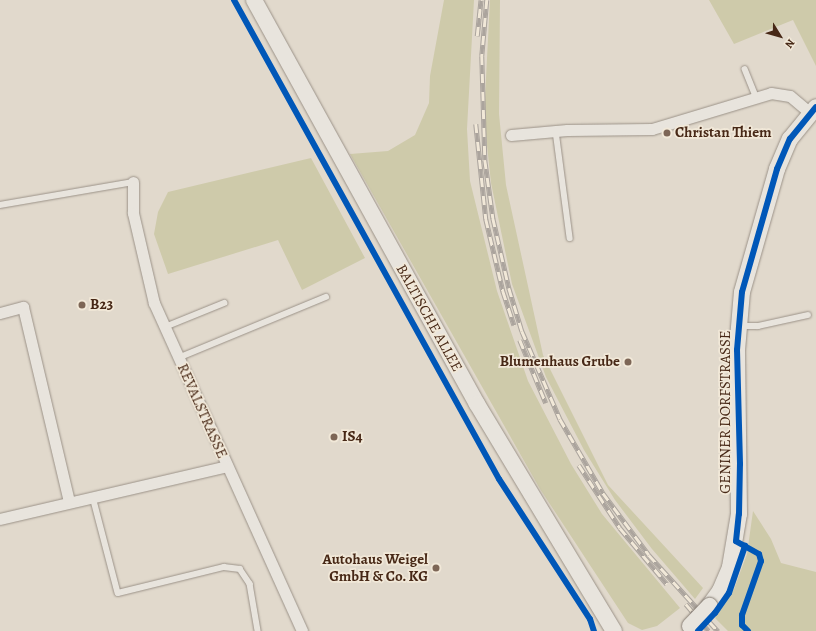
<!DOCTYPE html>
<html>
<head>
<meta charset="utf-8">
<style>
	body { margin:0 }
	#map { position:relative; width:816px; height:631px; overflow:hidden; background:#e1d9cc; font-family:Alegreya,serif }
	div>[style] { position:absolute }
	.green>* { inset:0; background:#cecaaa }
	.roads { filter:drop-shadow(0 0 1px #9b9288) drop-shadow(0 0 1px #9b9288) }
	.service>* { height:5.5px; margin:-2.75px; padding:0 2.75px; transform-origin:2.75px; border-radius:2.75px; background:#e8e4dd }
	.minor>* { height:11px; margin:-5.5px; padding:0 5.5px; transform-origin:5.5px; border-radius:5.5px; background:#e8e4dd }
	.secondary>* { height:16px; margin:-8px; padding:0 8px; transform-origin:8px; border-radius:8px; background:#e8e4dd }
	.rail>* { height:4.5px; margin-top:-2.25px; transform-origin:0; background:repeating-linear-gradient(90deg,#f1e8d8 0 9px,#aba49d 0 18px); box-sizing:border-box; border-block:1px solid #aba49d }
	.bridges { filter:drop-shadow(0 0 1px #847a71) drop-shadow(0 0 1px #847a71) }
	.secondary-bridge>* { height:16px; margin:-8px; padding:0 8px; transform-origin:8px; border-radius:8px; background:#e8e4dd }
	.cycleway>* { height:6px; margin:-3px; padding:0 3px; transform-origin:3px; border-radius:3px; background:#0057b8 }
	.dots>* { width:11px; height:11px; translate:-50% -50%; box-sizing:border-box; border:2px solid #f1e8d8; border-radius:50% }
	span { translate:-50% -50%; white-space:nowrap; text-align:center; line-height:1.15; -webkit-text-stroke:3.5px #f1e8d8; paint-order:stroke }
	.poi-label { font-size:15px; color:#472816; font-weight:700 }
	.left { translate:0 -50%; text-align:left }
	.right { translate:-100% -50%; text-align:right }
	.street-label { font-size:15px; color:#472816 }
	.north { position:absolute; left:760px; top:16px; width:40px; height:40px; -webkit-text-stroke:3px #f1e8d8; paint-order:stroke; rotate:127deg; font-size:11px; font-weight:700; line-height:16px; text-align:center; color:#472816 }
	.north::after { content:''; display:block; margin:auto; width:14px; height:18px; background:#472816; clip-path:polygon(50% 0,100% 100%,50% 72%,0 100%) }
</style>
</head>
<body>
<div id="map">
	<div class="green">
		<div style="clip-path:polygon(444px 0,474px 0,467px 129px,470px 181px,497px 291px,528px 381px,571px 464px,602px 514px,680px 608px,657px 626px,642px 630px,628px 623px,540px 489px,350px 154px,388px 151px,415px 135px,429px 103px,430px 76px)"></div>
		<div style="clip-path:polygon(490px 0,500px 0,499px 114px,506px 185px,543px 355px,608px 485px,703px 588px,695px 599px,652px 549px,615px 500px,584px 450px,546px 377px,512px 284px,491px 183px,484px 117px)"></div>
		<div style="clip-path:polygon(709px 0,816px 0,816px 66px,793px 20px,734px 44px)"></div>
		<div style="clip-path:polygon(311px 158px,365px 258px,302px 290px,278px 240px,168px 274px,154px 234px,158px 212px,168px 192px)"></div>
		<div style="clip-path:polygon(753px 511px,771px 539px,781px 563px,816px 572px,816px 631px,728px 631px,715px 618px,734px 589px,747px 554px)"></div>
	</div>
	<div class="roads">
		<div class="service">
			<div style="left:745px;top:69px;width:31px;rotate:68deg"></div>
			<div style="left:556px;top:131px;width:108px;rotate:82.5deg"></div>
			<div style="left:0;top:205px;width:135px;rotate:-9.8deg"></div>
			<div style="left:741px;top:326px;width:17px"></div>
			<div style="left:758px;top:326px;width:51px;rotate:-12.4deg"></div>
			<div style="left:165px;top:327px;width:64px;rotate:-22.1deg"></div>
			<div style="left:178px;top:358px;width:160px;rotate:-22.4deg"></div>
			<div style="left:93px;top:497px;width:99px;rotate:75.4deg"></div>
			<div style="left:118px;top:593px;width:109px;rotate:-13.8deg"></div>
			<div style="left:224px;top:567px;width:16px;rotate:7deg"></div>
			<div style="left:240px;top:569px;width:18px;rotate:56deg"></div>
			<div style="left:250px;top:584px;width:48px;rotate:80.3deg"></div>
		</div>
		<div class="minor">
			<div style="left:511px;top:135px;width:56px;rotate:-5.1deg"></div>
			<div style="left:567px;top:130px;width:85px;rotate:-0.7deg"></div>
			<div style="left:652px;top:129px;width:124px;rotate:-16.8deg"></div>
			<div style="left:771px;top:93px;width:19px;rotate:9deg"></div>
			<div style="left:790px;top:96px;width:26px;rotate:40deg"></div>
			<div style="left:133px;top:182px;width:31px;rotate:90deg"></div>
			<div style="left:133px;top:213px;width:92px;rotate:76.9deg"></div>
			<div style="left:154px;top:303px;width:360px;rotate:65.7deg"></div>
			<div style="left:0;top:313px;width:24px;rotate:-15deg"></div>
			<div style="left:23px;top:307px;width:200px;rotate:76.7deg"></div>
			<div style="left:0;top:519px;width:233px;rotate:-13.1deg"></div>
		</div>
		<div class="secondary">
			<div style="left:254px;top:0;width:461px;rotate:61.1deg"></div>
			<div style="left:477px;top:404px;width:265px;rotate:58.9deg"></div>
			<div style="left:709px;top:606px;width:19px;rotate:-54deg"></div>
			<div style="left:720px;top:591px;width:26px;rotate:-67deg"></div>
			<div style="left:730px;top:567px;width:54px;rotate:-80.4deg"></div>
			<div style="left:739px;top:514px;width:164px;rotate:-90.7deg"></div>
			<div style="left:737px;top:350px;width:58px;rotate:-85.1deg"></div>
			<div style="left:742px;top:292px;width:128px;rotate:-74.1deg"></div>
			<div style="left:777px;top:169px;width:33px;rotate:-67deg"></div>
			<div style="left:790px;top:139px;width:41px;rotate:-50.9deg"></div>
		</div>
	</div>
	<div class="rail">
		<div style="left:487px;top:0;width:56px;rotate:95.1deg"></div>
		<div style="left:482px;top:56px;width:104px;rotate:88.3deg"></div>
		<div style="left:485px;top:160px;width:59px;rotate:82.1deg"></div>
		<div style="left:493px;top:218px;width:72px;rotate:77.1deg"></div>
		<div style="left:509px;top:288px;width:45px;rotate:73.2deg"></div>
		<div style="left:522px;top:331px;width:96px;rotate:66.6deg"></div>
		<div style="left:560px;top:419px;width:86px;rotate:59.8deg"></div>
		<div style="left:603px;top:493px;width:77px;rotate:53.4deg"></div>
		<div style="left:649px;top:555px;width:103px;rotate:47.8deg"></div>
		<div style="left:477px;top:36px;width:36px;rotate:-84deg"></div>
		<div style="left:476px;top:124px;width:96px;rotate:84deg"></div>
		<div style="left:486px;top:219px;width:74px;rotate:76.7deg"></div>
		<div style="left:503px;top:291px;width:36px;rotate:72deg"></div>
		<div style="left:520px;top:340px;width:68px;rotate:67.6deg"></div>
		<div style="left:579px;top:465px;width:75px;rotate:56.9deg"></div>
		<div style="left:620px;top:528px;width:73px;rotate:50deg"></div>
		<div style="left:686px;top:604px;width:35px;rotate:50deg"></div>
	</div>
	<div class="bridges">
		<div class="secondary-bridge">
			<div style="left:690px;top:626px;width:28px;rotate:-46deg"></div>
		</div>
	</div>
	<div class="cycleway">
		<div style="left:234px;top:0;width:547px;rotate:61.05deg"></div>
		<div style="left:499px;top:479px;width:167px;rotate:57deg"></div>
		<div style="left:590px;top:619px;width:13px;rotate:72deg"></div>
		<div style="left:698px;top:631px;width:25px;rotate:-47deg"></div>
		<div style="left:715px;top:613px;width:24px;rotate:-55deg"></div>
		<div style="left:729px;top:593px;width:50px;rotate:-71.2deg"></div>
		<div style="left:748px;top:631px;width:8px;rotate:-135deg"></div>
		<div style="left:742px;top:625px;width:10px;rotate:-90deg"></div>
		<div style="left:742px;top:615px;width:57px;rotate:-70.6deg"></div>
		<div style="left:761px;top:561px;width:7px;rotate:-106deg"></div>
		<div style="left:759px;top:554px;width:26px;rotate:-151deg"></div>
		<div style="left:736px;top:541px;width:27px;rotate:-84deg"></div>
		<div style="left:739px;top:514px;width:50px;rotate:-88.9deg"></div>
		<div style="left:740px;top:464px;width:114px;rotate:-91.5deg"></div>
		<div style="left:737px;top:350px;width:58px;rotate:-85.1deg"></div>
		<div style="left:742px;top:292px;width:128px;rotate:-74.1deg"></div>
		<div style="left:777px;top:169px;width:33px;rotate:-67deg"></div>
		<div style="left:790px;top:139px;width:41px;rotate:-50.9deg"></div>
	</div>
	<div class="dots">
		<div style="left:667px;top:133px;background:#7d6656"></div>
		<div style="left:82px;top:305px;background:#7d6656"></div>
		<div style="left:628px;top:362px;background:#7d6656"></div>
		<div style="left:334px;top:437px;background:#7d6656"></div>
		<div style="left:436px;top:568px;background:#7d6656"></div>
	</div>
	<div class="poi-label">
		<span class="left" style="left:675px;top:133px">Christan Thiem</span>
		<span class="left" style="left:90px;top:305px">B23</span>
		<span class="right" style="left:620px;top:362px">Blumenhaus Grube</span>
		<span class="left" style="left:342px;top:437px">IS4</span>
		<span class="right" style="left:428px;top:568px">Autohaus Weigel<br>GmbH &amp; Co. KG</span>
	</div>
	<div class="street-label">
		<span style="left:429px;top:318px;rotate:61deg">BALTISCHE ALLEE</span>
		<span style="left:202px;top:411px;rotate:66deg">REVALSTRASSE</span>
		<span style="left:726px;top:412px;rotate:-90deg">GENINER DORFSTRASSE</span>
	</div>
	<div class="north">N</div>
</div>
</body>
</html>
